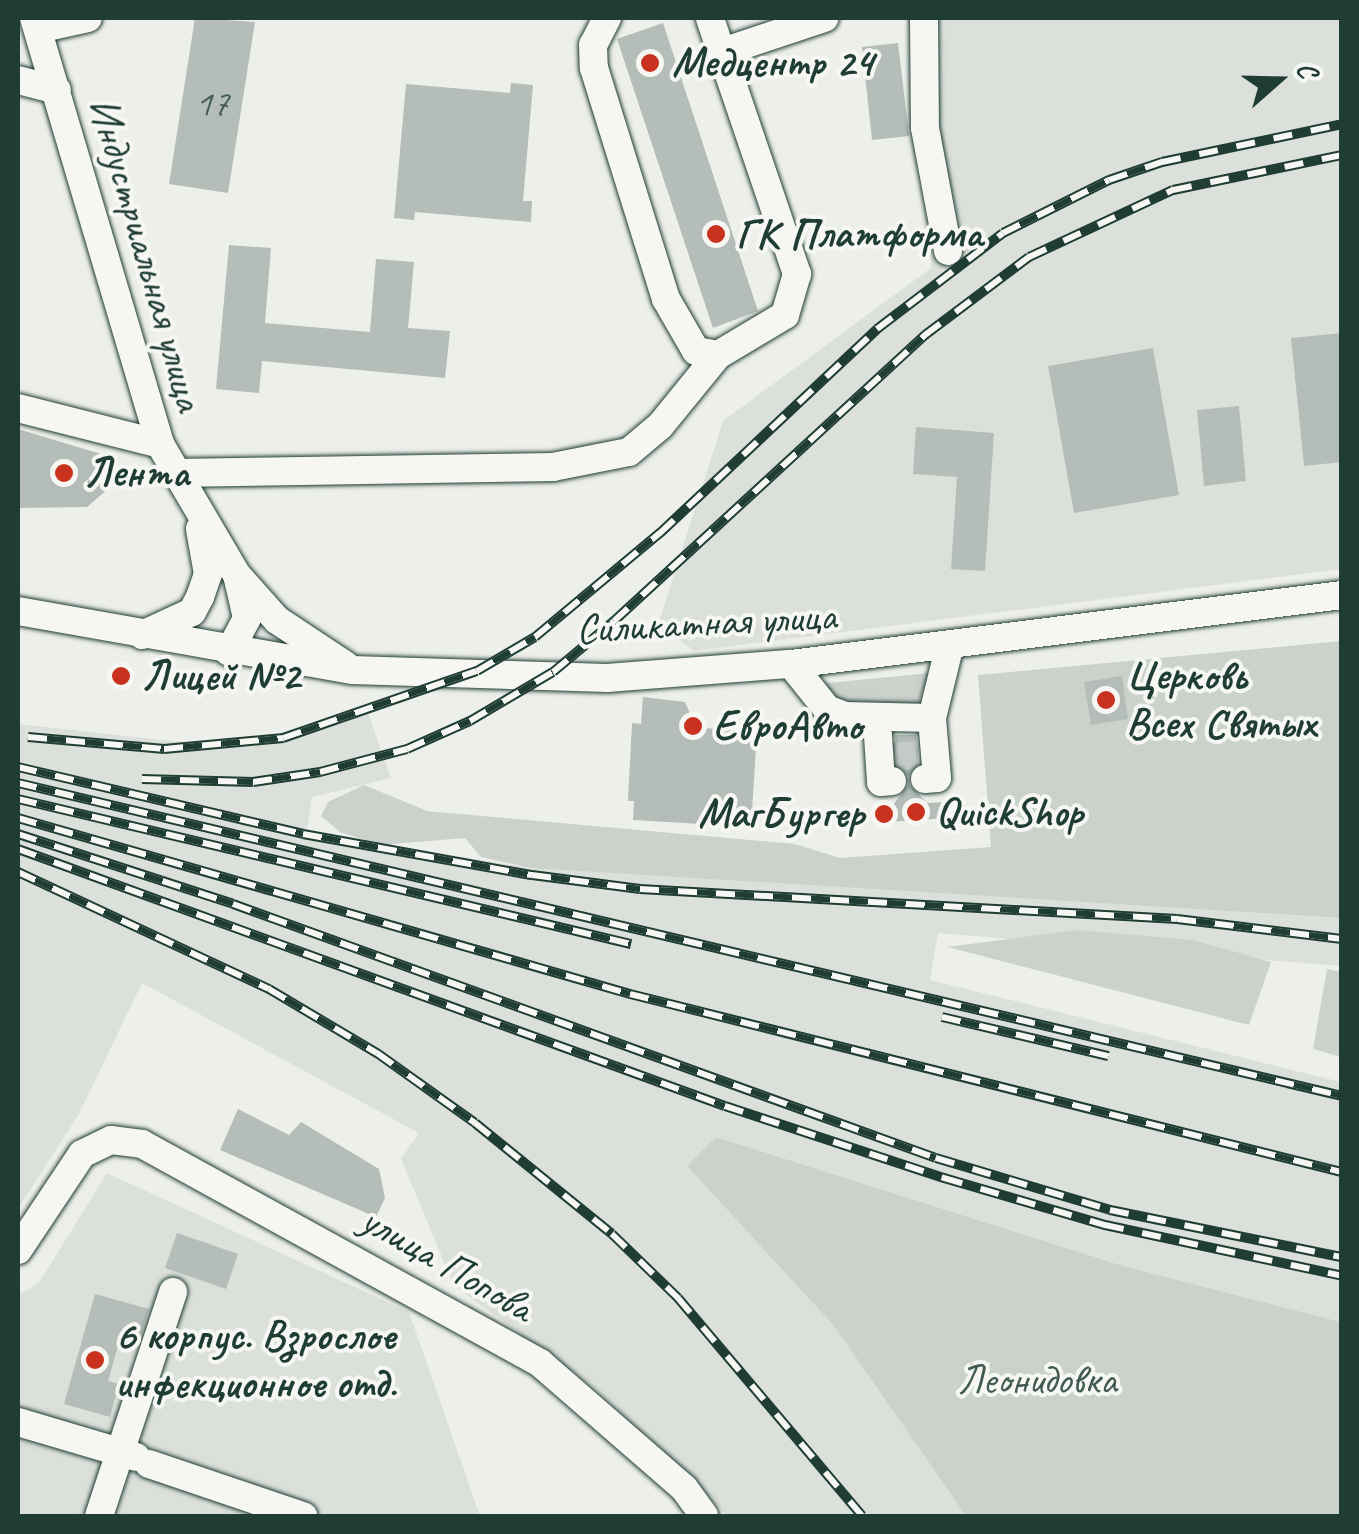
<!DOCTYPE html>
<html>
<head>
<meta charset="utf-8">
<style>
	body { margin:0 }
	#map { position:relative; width:1359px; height:1534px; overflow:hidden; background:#edefea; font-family:Caveat,sans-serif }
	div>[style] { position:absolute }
	.built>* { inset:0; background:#dce0db }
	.green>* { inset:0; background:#cbd2cc }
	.building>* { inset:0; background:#b4bdb8 }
	.minor-tunnel>* { height:28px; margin-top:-14px; transform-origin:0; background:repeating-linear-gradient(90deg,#c4cbc6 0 28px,transparent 0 42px) }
	.roads { filter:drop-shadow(0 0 2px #1f3d34) drop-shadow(0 0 2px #1f3d34) }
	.minor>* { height:28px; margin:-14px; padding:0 14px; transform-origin:14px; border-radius:14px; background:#f6f6f2 }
	.rail>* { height:10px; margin-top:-5px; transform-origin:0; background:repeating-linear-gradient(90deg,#f6f6f2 0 19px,#1f3d34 0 38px); box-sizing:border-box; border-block:2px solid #1f3d34 }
	.dots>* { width:28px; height:28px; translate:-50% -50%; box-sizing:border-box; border:5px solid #f6f6f2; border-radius:50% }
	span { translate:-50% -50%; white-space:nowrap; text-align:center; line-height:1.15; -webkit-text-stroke:8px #f6f6f2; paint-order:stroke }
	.number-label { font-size:38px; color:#445d55 }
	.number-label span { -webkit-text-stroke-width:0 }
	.poi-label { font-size:42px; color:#1f3d34; font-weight:700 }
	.left { translate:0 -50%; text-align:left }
	.right { translate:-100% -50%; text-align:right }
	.street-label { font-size:42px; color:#1f3d34 }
	.park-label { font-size:42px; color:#415b52 }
	.frame { position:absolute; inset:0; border:20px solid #1f3d34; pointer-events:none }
	.north { position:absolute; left:1229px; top:30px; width:100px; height:100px; -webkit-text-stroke:8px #f6f6f2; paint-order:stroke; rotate:70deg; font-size:28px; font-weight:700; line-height:40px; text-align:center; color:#1f3d34 }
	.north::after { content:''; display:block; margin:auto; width:35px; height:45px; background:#1f3d34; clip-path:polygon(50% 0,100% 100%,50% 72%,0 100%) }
</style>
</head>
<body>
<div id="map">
	<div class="built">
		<div style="clip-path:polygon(935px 18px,1341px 18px,1341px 569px,693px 651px,659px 622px,723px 421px,931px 268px)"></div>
		<div style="clip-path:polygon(368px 713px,391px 778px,312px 797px,307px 831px,530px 868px,1341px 918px,1341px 966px,938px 933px,930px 980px,1341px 1082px,1341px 1322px,1120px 1265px,716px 1137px,688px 1167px,834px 1326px,966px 1516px,728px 1516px,596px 1389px,454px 1286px,401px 1159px,419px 1133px,142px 983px,79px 1114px,18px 1209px,18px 724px,181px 742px,279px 734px)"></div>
		<div style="clip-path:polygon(107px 1173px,409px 1312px,480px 1516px,18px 1516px,18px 1295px,39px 1283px)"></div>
	</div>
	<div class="green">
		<div style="clip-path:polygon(1341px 641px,1341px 918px,530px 868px,481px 857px,465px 838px,380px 845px,340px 832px,321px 816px,328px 802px,364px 785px,427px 811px,795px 844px,840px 858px,991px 847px,978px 675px)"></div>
		<div style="clip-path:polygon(930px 673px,917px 707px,836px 702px,817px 684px)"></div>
		<div style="clip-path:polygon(1077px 930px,1193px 940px,1271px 962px,1249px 1025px,947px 947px)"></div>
		<div style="clip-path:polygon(1327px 969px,1341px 972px,1341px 1057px,1313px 1049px)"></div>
		<div style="clip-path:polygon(716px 1137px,1120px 1265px,1341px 1322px,1341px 1516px,966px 1516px,834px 1326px,687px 1166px)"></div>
	</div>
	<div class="building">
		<div style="clip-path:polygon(195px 18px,255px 22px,228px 193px,169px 184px)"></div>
		<div style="clip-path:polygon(663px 23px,758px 311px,713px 328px,617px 39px)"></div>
		<div style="clip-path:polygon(898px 43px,909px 136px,872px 140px,862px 47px)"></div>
		<div style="clip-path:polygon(511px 83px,533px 85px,523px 201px,532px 201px,531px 222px,415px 212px,414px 220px,394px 218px,406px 84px,510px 93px)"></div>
		<div style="clip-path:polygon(229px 245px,271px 248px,265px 323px,370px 332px,376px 259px,414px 262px,408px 328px,450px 331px,445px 378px,262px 361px,259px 393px,216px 389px)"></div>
		<div style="clip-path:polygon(1342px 333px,1342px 462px,1304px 466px,1291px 338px)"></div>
		<div style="clip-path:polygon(1153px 348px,1179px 495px,1074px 513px,1048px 366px)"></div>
		<div style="clip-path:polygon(1239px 406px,1246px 481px,1204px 486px,1197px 410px)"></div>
		<div style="clip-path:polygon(916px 427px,994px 433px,985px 571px,951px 569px,957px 477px,913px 474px)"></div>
		<div style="clip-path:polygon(18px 429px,101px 454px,109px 467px,109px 488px,87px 507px,18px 508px)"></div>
		<div style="clip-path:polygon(1122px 676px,1128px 719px,1091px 725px,1084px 682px)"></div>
		<div style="clip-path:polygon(643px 697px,685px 702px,692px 718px,706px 719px,705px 728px,757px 732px,751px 827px,633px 820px,634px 801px,628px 801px,632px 723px,641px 724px)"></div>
		<div style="clip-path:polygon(895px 735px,916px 735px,918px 763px,908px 776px,897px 765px)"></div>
		<div style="clip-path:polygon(909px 784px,927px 803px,945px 802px,946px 818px,875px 823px,874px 806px,893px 805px)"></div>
		<div style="clip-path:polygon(238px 1109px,289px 1135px,301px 1122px,379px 1169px,385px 1198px,376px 1217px,220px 1150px)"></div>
		<div style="clip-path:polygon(177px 1233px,238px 1254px,226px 1289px,165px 1268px)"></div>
		<div style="clip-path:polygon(95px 1294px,149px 1309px,140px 1337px,122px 1332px,108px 1381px,119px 1384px,110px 1417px,64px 1404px)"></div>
	</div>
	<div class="minor-tunnel">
		<div style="left:890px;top:757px;width:34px;rotate:-3deg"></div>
	</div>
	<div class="roads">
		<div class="minor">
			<div style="left:34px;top:18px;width:444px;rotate:73.5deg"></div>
			<div style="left:160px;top:444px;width:152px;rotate:59.6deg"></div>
			<div style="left:237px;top:575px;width:60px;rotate:48.4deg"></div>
			<div style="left:277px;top:620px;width:82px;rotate:33.5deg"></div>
			<div style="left:607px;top:18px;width:30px;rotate:117deg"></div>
			<div style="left:593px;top:45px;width:23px;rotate:88deg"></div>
			<div style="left:594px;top:68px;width:242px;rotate:72.7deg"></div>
			<div style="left:666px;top:299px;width:60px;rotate:60deg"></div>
			<div style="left:696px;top:351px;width:22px;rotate:10deg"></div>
			<div style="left:924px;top:18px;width:110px;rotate:89.5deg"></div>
			<div style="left:925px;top:128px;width:125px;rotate:79.4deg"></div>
			<div style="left:38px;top:29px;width:51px;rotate:-12.4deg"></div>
			<div style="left:722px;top:52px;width:108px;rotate:-18.4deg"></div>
			<div style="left:18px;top:80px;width:40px;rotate:14.4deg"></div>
			<div style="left:18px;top:408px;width:146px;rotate:14.2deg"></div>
			<div style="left:175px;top:473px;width:378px;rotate:-0.9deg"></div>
			<div style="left:553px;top:467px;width:77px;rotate:-11.2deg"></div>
			<div style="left:629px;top:452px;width:40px;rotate:-40deg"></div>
			<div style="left:660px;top:426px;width:92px;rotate:-50.8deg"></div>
			<div style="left:718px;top:355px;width:78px;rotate:-30.8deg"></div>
			<div style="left:785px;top:315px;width:43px;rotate:-73.7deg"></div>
			<div style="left:797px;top:274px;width:270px;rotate:-108.8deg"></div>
			<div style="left:18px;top:611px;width:339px;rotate:10deg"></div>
			<div style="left:352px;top:670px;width:255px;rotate:1.8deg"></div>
			<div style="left:607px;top:678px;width:185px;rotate:-4.4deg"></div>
			<div style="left:791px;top:664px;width:555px;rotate:-7.14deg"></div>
			<div style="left:142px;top:635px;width:55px;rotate:-24.7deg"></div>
			<div style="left:192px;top:612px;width:17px;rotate:-62deg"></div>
			<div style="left:200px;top:597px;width:24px;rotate:-71deg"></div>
			<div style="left:208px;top:574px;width:46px;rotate:-100.1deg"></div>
			<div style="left:229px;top:652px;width:38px;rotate:-62deg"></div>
			<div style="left:247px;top:618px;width:40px;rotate:-103deg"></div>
			<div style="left:791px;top:664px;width:58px;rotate:51.3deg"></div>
			<div style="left:827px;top:709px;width:19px;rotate:21deg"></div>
			<div style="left:845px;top:716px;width:87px;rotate:1.3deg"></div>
			<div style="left:877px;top:721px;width:61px;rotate:86.2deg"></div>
			<div style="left:881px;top:782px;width:11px;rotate:-5deg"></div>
			<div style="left:925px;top:779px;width:12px;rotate:-5deg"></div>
			<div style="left:937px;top:778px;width:60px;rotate:-94.8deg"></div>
			<div style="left:932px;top:718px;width:76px;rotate:-76.3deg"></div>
			<div style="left:18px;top:1250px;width:115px;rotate:-56.3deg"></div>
			<div style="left:82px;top:1154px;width:32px;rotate:-26deg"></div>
			<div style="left:111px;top:1140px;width:31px;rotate:7deg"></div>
			<div style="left:142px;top:1144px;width:454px;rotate:28.8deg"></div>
			<div style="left:540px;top:1363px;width:191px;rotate:41deg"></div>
			<div style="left:684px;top:1488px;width:34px;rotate:54deg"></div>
			<div style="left:18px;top:1422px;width:123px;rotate:16.5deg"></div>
			<div style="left:149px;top:1464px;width:163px;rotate:18.7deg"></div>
			<div style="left:99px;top:1516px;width:236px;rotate:-71.7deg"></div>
		</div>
	</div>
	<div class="rail">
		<div style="left:28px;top:737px;width:137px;rotate:5deg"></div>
		<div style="left:164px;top:749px;width:120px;rotate:-5.3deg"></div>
		<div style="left:283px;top:738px;width:205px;rotate:-19.1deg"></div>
		<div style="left:477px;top:671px;width:67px;rotate:-30.4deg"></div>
		<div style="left:535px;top:637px;width:163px;rotate:-39.8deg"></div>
		<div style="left:660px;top:533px;width:298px;rotate:-43.2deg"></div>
		<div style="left:877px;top:329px;width:158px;rotate:-37.3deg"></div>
		<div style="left:1003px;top:233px;width:119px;rotate:-26.6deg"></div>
		<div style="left:1109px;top:180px;width:56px;rotate:-18.8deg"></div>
		<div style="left:1162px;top:162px;width:184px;rotate:-11.9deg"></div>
		<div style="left:18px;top:767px;width:293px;rotate:13.2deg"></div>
		<div style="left:303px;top:834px;width:233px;rotate:10.2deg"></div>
		<div style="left:532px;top:875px;width:109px;rotate:7.4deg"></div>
		<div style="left:640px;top:889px;width:538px;rotate:3.2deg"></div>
		<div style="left:1177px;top:919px;width:166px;rotate:6.9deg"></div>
		<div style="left:142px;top:779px;width:111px;rotate:1.5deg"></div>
		<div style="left:253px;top:782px;width:68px;rotate:-8.5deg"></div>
		<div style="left:320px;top:772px;width:90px;rotate:-14.8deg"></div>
		<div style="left:407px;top:749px;width:69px;rotate:-24deg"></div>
		<div style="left:470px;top:721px;width:96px;rotate:-30.6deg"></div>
		<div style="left:553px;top:672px;width:80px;rotate:-39.9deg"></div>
		<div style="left:614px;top:621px;width:423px;rotate:-42.6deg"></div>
		<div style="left:925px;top:335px;width:130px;rotate:-36.9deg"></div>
		<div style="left:1029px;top:257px;width:159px;rotate:-25deg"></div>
		<div style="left:1173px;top:190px;width:173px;rotate:-11.7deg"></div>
		<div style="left:18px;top:783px;width:1360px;rotate:13.3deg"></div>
		<div style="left:18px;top:799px;width:630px;rotate:13.31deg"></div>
		<div style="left:18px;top:818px;width:637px;rotate:16.04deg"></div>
		<div style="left:630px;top:994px;width:734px;rotate:14.04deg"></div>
		<div style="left:18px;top:834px;width:226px;rotate:18deg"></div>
		<div style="left:233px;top:904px;width:747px;rotate:19.87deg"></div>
		<div style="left:936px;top:1158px;width:182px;rotate:16.6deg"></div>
		<div style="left:1110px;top:1210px;width:237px;rotate:11.5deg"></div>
		<div style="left:18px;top:849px;width:752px;rotate:19.98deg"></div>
		<div style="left:725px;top:1106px;width:231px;rotate:18.2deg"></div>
		<div style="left:944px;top:1178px;width:168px;rotate:16.3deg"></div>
		<div style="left:1105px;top:1225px;width:242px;rotate:12.1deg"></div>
		<div style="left:18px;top:872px;width:277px;rotate:25deg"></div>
		<div style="left:269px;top:989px;width:126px;rotate:30.7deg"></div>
		<div style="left:377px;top:1053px;width:120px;rotate:35.5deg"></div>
		<div style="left:475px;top:1123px;width:176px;rotate:39deg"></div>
		<div style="left:612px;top:1234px;width:92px;rotate:44.1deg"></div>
		<div style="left:678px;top:1298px;width:285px;rotate:49.8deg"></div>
		<div style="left:942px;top:1017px;width:171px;rotate:13.2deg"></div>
	</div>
	<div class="dots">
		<div style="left:650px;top:63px;background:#c8321e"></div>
		<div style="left:716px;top:234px;background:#c8321e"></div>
		<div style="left:64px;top:473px;background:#c8321e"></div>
		<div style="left:121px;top:676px;background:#c8321e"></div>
		<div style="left:1106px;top:700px;background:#c8321e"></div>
		<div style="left:693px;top:726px;background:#c8321e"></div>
		<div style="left:916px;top:812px;background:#c8321e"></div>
		<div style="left:884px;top:814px;background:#c8321e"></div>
		<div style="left:95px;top:1360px;background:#c8321e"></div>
	</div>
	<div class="number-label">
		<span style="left:212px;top:103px">17</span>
	</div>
	<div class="poi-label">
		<span class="left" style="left:672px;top:63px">Медцентр 24</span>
		<span class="left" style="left:736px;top:234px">ГК Платформа</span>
		<span class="left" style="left:84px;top:473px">Лента</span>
		<span class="left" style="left:141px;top:676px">Лицей №2</span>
		<span class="left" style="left:1126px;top:700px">Церковь<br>Всех Святых</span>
		<span class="left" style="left:713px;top:726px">ЕвроАвто</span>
		<span class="left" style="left:936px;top:812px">QuickShop</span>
		<span class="right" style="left:864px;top:814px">МагБургер</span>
		<span class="left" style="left:115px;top:1360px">6 корпус. Взрослое<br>инфекционное отд.</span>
	</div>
	<div class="street-label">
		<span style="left:146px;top:254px;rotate:74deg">Индустриальная улица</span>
		<span style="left:706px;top:623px;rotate:-3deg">Силикатная улица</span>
		<span style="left:447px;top:1264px;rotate:30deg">улица Попова</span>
	</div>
	<div class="park-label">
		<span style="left:1037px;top:1380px">Леонидовка</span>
	</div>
	<div class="frame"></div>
	<div class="north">С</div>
</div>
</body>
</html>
